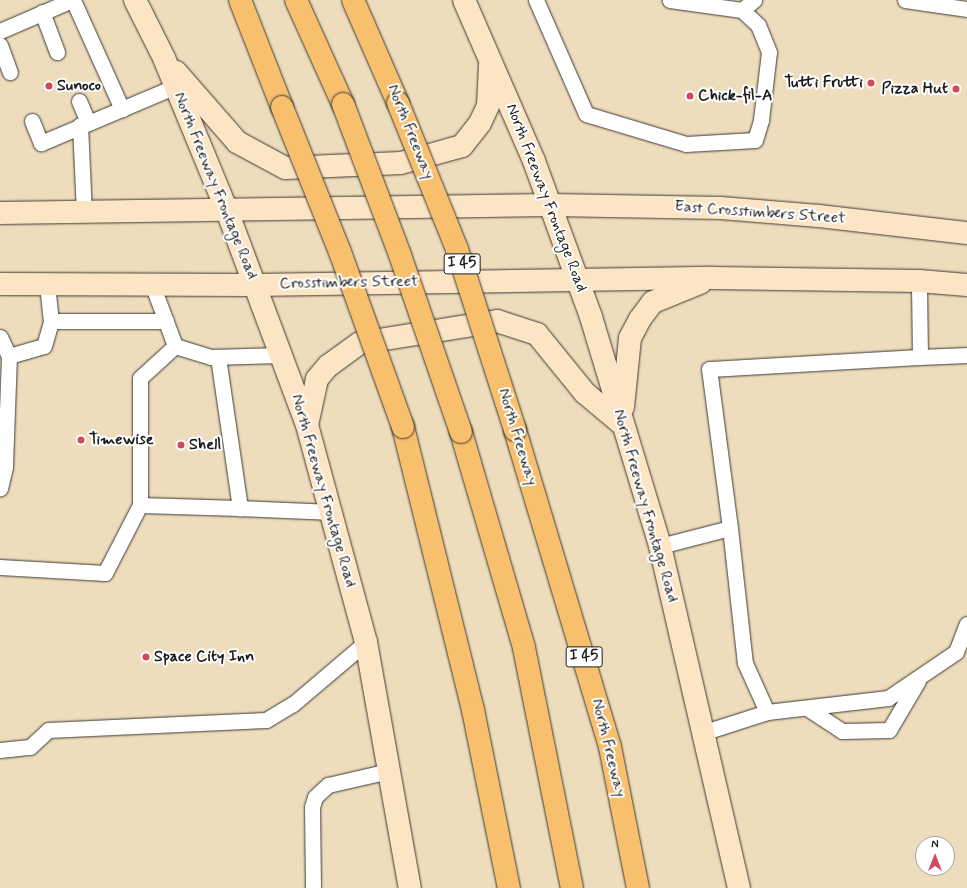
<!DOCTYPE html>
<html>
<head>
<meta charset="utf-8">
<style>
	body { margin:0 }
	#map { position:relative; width:967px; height:888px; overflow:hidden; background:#eeddbc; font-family:Mynerve,sans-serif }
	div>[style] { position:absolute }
	.roads { filter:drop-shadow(0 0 1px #3c3934) drop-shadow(0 0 1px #3c3934) }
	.lane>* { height:15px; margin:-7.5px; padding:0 7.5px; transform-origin:7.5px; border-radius:7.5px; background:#fff }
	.secondary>* { height:22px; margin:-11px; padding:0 11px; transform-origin:11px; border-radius:11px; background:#fce5c4 }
	.highway>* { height:22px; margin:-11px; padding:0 11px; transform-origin:11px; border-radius:11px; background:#f8bf6c }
	.bridges { filter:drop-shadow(0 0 1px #3c3934) drop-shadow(0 0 1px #3c3934) }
	.highway-bridge>* { height:22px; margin:-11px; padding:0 11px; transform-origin:11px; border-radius:11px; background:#f8bf6c }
	.dots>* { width:11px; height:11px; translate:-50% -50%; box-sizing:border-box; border:2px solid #fff; border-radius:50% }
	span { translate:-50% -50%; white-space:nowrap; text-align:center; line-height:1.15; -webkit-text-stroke:4px #fff; paint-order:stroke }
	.shield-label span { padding:1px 3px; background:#fff; border:1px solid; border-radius:3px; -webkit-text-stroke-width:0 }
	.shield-label { font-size:15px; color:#1c1c1c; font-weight:700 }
	.poi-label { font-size:16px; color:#1c1c1c; font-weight:700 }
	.right { translate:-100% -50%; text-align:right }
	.left { translate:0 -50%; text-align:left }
	.street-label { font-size:16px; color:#1c1c1c }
	.north { position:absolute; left:915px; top:836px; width:40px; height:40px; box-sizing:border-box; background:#fff; border:1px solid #a4a4a4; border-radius:50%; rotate:0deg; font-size:11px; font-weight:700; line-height:16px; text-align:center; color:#1c1c1c }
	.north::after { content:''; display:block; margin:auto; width:14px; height:18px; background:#d1495b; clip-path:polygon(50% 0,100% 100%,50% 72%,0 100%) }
</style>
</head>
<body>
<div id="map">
	<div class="roads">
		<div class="lane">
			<div style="left:73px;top:0;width:120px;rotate:65.8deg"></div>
			<div style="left:536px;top:0;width:124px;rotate:66.3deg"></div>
			<div style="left:586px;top:114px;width:104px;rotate:16.7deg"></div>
			<div style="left:686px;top:144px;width:69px;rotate:-3.3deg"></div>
			<div style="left:755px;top:140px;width:21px;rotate:-73deg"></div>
			<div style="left:761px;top:120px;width:68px;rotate:-83.3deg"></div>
			<div style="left:769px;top:52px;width:29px;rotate:-112deg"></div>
			<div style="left:758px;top:25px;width:22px;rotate:-137deg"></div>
			<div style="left:742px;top:10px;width:73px;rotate:-172.1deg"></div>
			<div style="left:905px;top:0;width:63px;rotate:8.3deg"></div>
			<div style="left:742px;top:10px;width:16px;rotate:-40deg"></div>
			<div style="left:42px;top:12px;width:43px;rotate:69.4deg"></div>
			<div style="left:0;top:31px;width:78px;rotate:-23.3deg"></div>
			<div style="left:0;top:45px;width:29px;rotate:70deg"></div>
			<div style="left:79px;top:101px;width:23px;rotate:67deg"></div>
			<div style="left:32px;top:121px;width:24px;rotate:68deg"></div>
			<div style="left:41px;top:143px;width:147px;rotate:-22.9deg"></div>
			<div style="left:80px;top:125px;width:87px;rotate:87.4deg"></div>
			<div style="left:47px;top:284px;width:37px;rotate:84deg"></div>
			<div style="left:51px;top:321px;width:115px"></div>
			<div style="left:152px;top:284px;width:66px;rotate:69.6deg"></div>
			<div style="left:175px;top:346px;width:38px;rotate:17deg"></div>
			<div style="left:211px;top:357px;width:70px;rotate:-1.6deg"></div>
			<div style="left:0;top:337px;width:21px;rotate:65deg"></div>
			<div style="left:9px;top:356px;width:111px;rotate:92.1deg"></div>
			<div style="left:5px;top:467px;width:22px;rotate:103deg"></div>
			<div style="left:175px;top:346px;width:47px;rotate:137.6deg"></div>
			<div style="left:140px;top:378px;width:127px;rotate:90deg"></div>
			<div style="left:140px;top:505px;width:100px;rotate:1.7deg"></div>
			<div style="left:9px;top:356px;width:36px;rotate:-16deg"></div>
			<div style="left:44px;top:346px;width:26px;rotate:-74deg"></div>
			<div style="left:218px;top:357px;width:153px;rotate:81.7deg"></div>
			<div style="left:240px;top:508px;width:91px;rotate:2.5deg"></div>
			<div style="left:920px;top:357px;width:47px;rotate:-2.4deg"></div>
			<div style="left:730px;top:528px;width:160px;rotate:-97.5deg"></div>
			<div style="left:709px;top:369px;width:211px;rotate:-3.3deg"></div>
			<div style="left:920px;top:357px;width:76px;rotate:-90.8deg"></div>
			<div style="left:660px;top:546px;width:72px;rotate:-14.4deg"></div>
			<div style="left:730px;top:528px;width:136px;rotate:83.7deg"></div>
			<div style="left:745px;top:663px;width:54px;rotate:65.8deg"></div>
			<div style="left:0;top:567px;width:105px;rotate:3.3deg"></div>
			<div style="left:105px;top:573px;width:76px;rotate:-62.8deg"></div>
			<div style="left:807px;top:708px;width:42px;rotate:33.3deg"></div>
			<div style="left:842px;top:731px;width:47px;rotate:-1.2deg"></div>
			<div style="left:889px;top:730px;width:57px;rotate:-59.4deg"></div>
			<div style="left:705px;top:732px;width:65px;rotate:-17.9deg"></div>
			<div style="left:767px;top:712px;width:122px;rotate:-6.6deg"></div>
			<div style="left:888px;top:698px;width:82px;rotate:-34.1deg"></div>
			<div style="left:956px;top:652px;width:30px;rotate:-69deg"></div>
			<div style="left:0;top:750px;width:30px;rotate:-6deg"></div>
			<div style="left:30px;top:747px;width:25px;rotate:-43deg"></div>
			<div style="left:48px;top:730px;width:218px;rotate:-2.6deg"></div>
			<div style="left:266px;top:720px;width:31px;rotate:-31deg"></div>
			<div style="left:293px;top:704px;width:96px;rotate:-40.3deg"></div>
			<div style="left:313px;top:888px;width:81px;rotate:-90.7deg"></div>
			<div style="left:312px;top:807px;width:10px;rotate:-73deg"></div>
			<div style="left:315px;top:797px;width:18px;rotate:-43deg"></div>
			<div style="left:328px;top:785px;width:63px;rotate:-12.9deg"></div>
		</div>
		<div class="secondary">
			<div style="left:135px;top:0;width:65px;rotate:63.4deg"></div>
			<div style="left:164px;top:58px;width:165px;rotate:67.6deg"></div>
			<div style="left:227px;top:211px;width:228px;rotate:69.5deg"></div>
			<div style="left:307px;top:425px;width:225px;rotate:74.8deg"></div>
			<div style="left:366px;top:642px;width:250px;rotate:79.9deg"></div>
			<div style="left:464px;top:0;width:176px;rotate:66.5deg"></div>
			<div style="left:534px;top:161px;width:166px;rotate:69.9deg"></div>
			<div style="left:591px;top:317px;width:239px;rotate:73.2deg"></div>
			<div style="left:660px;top:546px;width:351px;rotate:77deg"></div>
			<div style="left:176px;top:72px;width:93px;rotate:48.9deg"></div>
			<div style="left:237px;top:142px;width:55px;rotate:28.4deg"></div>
			<div style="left:285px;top:168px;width:116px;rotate:-2.5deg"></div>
			<div style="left:401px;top:163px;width:63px;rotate:-15.6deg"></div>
			<div style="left:462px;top:146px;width:29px;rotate:-52deg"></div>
			<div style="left:480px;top:123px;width:19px;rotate:-65deg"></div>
			<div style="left:488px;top:106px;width:41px;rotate:-87.2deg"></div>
			<div style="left:0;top:213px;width:551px;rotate:-0.83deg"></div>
			<div style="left:551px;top:205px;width:170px;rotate:1deg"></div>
			<div style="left:721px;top:208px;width:98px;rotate:4.7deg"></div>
			<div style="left:819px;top:216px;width:149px;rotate:6.6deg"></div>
			<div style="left:0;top:284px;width:254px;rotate:0.2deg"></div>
			<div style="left:254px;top:285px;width:459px;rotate:-0.9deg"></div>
			<div style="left:713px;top:278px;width:206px;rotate:0.8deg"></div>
			<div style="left:919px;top:281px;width:48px;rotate:4.8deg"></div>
			<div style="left:623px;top:407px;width:69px;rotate:-84.2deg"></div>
			<div style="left:630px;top:338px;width:21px;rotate:-62deg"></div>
			<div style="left:640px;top:319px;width:21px;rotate:-53deg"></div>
			<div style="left:653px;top:302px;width:51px;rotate:-22deg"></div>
			<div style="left:307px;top:425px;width:47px;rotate:-77.7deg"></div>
			<div style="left:317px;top:379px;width:17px;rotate:-50deg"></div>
			<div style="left:328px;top:366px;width:39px;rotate:-36deg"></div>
			<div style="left:360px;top:343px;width:139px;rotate:-9.1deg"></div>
			<div style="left:497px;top:321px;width:42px;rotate:18deg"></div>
			<div style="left:537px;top:334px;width:76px;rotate:50.9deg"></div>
			<div style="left:585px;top:393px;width:48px;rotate:40deg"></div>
		</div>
		<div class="highway">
			<div style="left:240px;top:0;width:115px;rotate:68.6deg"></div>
			<div style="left:296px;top:0;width:114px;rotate:65.7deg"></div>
			<div style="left:353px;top:0;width:112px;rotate:66.4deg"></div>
			<div style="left:403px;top:427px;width:292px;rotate:76.1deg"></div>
			<div style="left:473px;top:710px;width:182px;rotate:78.6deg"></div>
			<div style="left:515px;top:430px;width:331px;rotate:73.3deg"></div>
			<div style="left:610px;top:747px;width:144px;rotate:78.8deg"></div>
			<div style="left:461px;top:432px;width:225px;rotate:73.7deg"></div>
			<div style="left:524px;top:648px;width:245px;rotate:78.7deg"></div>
		</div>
	</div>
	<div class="bridges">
		<div class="highway-bridge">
			<div style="left:398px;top:103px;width:157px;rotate:68deg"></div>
			<div style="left:457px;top:249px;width:190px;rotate:72.2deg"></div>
			<div style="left:343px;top:104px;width:161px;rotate:69.3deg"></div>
			<div style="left:400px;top:255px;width:187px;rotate:71deg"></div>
			<div style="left:282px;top:107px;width:156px;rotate:68.2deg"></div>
			<div style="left:340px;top:252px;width:186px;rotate:70.2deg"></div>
		</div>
	</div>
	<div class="dots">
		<div style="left:871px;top:83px;background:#d1495b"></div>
		<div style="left:49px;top:86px;background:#d1495b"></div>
		<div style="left:956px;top:89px;background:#d1495b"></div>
		<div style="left:690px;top:96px;background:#d1495b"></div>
		<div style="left:81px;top:440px;background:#d1495b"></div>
		<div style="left:181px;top:445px;background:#d1495b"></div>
		<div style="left:146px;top:657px;background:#d1495b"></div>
	</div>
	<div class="shield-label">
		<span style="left:462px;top:264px">I 45</span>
		<span style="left:584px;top:657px">I 45</span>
	</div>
	<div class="poi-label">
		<span class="right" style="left:863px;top:83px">Tutti Frutti</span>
		<span class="left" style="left:57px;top:86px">Sunoco</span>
		<span class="right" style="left:948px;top:89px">Pizza Hut</span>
		<span class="left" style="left:698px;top:96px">Chick-fil-A</span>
		<span class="left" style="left:89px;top:440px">Timewise</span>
		<span class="left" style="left:189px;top:445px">Shell</span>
		<span class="left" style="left:154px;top:657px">Space City Inn</span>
	</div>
	<div class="street-label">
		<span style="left:410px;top:132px;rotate:68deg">North Freeway</span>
		<span style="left:215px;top:186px;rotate:68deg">North Freeway Frontage Road</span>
		<span style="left:546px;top:198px;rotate:69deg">North Freeway Frontage Road</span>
		<span style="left:760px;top:213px;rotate:4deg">East Crosstimbers Street</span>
		<span style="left:349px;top:283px;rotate:-1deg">Crosstimbers Street</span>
		<span style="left:517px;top:437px;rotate:73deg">North Freeway</span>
		<span style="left:323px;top:491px;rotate:74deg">North Freeway Frontage Road</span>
		<span style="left:645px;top:506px;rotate:74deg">North Freeway Frontage Road</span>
		<span style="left:608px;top:748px;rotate:76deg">North Freeway</span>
	</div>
	<div class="north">N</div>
</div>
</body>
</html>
